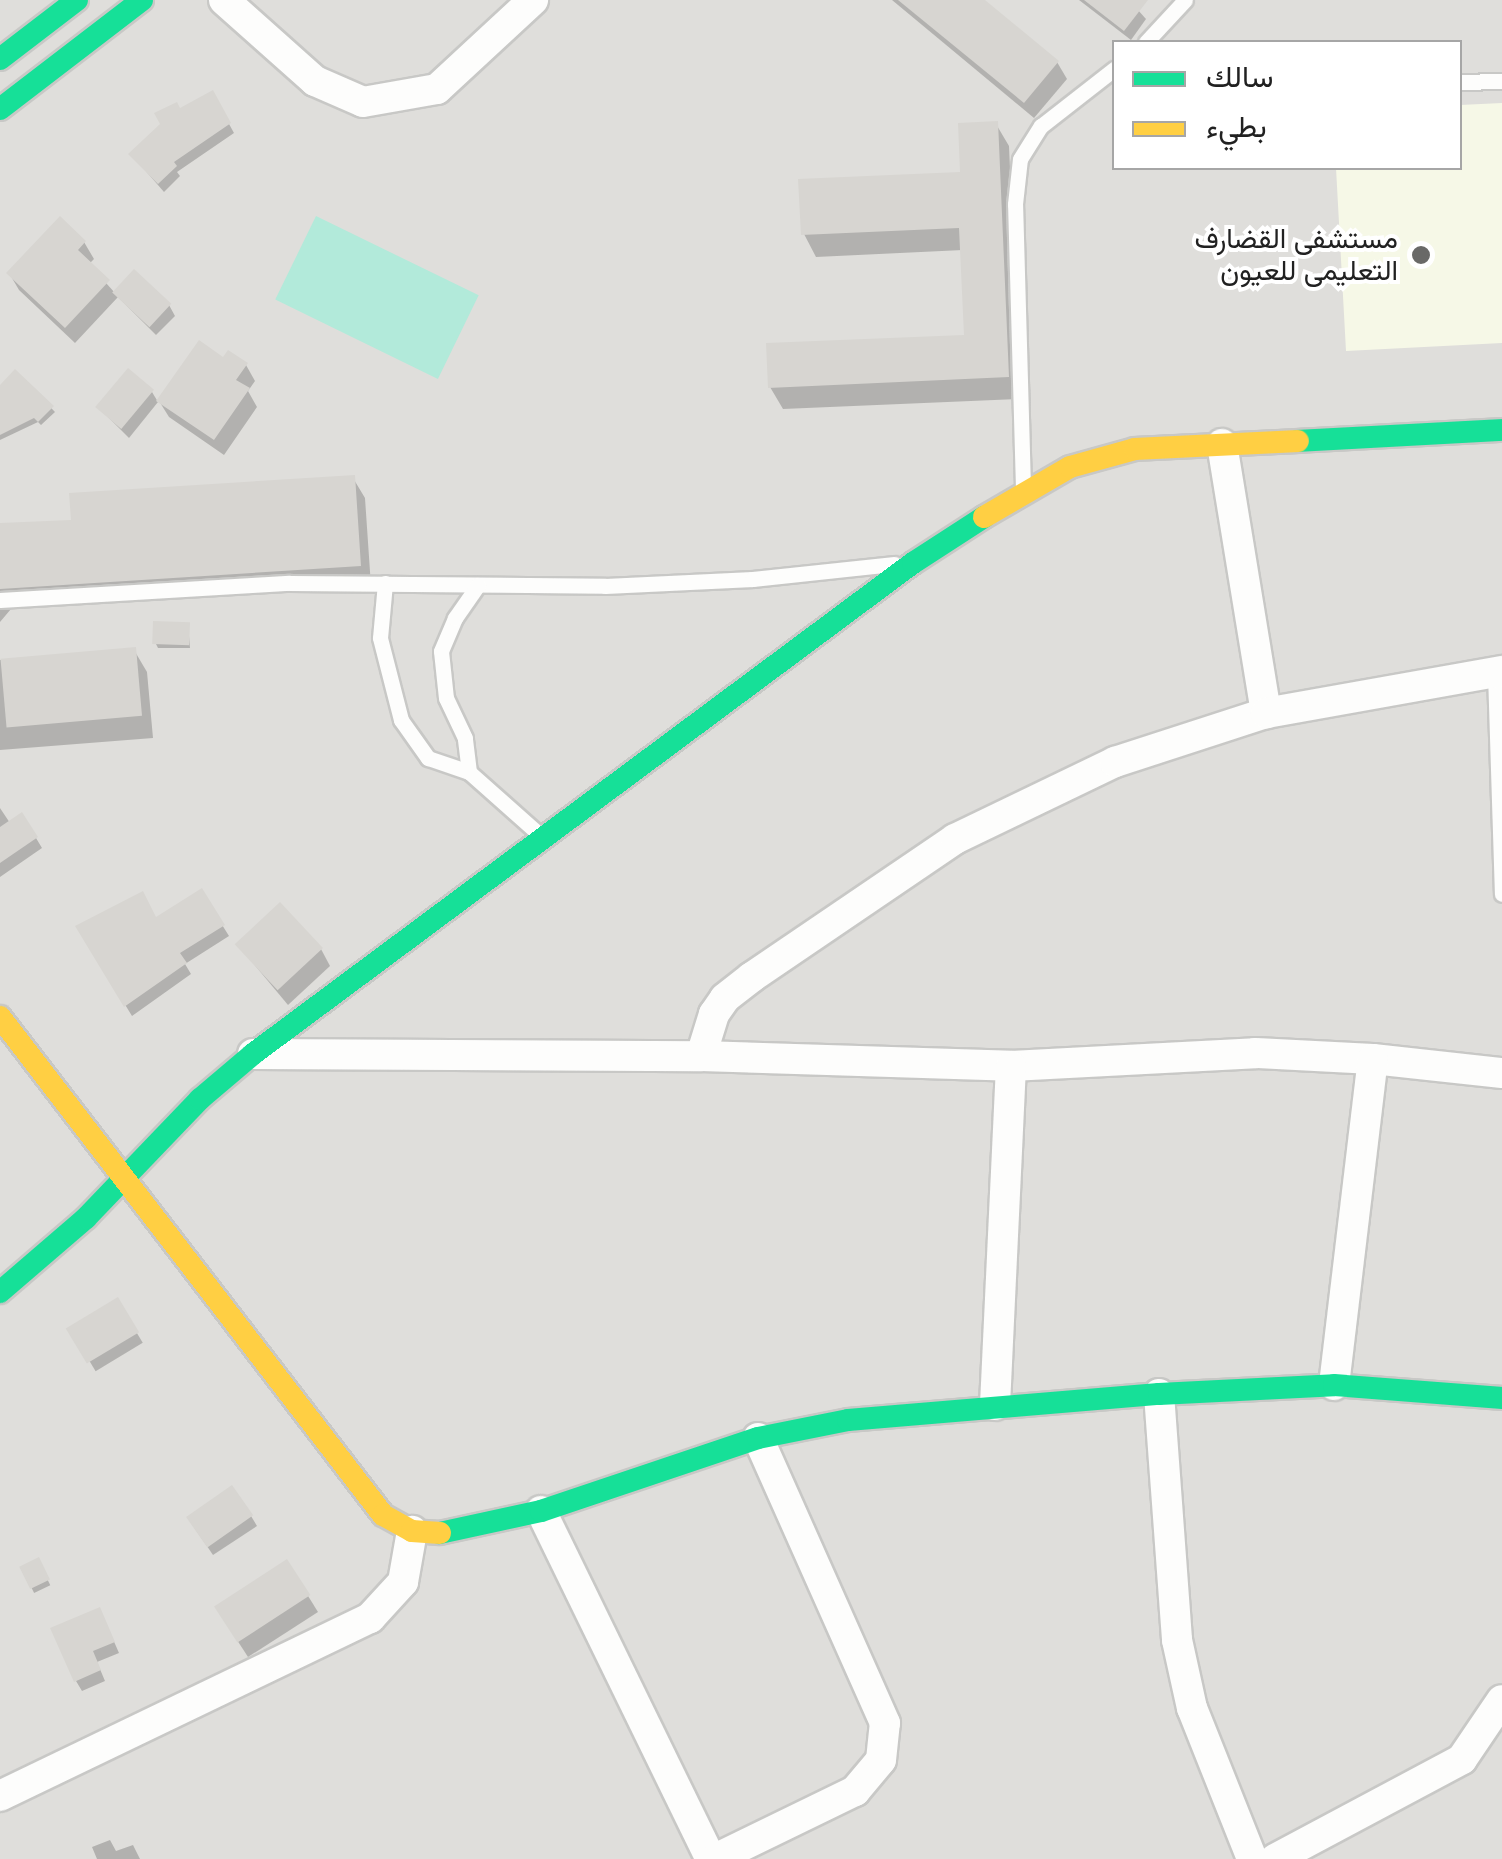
<!DOCTYPE html>
<meta charset="utf-8">
<style>
body{margin:0}
#map{position:relative;width:1502px;height:1859px;overflow:hidden;background:#f0efea;font-family:"Fira Sans",Vazirmatn,sans-serif}
div>[style]{position:absolute}
.residential>*{inset:0;background:#dfdedb}
.education>*{inset:0;background:#f6f8e7}
.pitch>*{inset:0;background:#b2eada;transform-origin:0 0}
.shadow>*{inset:0;background:#0003;transform-origin:0 0}
.building>*{inset:0;background:#d7d5d1;transform-origin:0 0}
.roads{filter:drop-shadow(2px 0 #c8c8c6) drop-shadow(-2px 0 #c8c8c6) drop-shadow(0 2px #c8c8c6) drop-shadow(0 -2px #c8c8c6)}
.lane>*{height:15px;margin:-7.5px;padding:0 7.5px;transform-origin:7.5px;border-radius:7.5px;background:#fdfdfc}
.street>*{height:30px;margin:-15px;padding:0 15px;transform-origin:15px;border-radius:15px;background:#fdfdfc}
.fast>*{height:22px;margin:-11px;padding:0 11px;transform-origin:11px;border-radius:11px;background:#16e098}
.slow>*{height:22px;margin:-11px;padding:0 11px;transform-origin:11px;border-radius:11px;background:#ffcf43}
.dots>*{width:28px;height:28px;translate:-50% -50%;box-sizing:border-box;border:5px solid #fff;border-radius:50%}
span{translate:-50% -50%;white-space:nowrap;text-align:center;line-height:1.15;-webkit-text-stroke:8px #fff;paint-order:stroke}
.poi-label{font-size:28px;color:#212121}
.right{translate:-100% -50%;text-align:right}
.legend{position:absolute;left:1112px;top:40px;width:350px;height:130px;box-sizing:border-box;background:#fff;border:2px solid #a6a6a6;margin:0;padding:12px 18px;list-style:none;font-size:30px;color:#212121}
.legend li{display:flex;align-items:center;gap:20px;height:50px}
.legend b{width:50px;border:2px solid #a6a6a6}
</style>
<div id="map">
<div class="residential">
<div style="clip-path:polygon(evenodd,0 0,1502px 0,1502px 1859px,0 1859px,0 0,1114px 42px,1460px 42px,1460px 168px,1114px 168px,1114px 42px)"></div>
</div>
<div class="education">
<div style="clip-path:polygon(1502px 103px,1502px 343px,1346px 351px,1336px 168px,1460px 168px,1460px 105px)"></div>
</div>
<div class="pitch">
<div style="left:316px;top:216px;width:181px;height:93px;rotate:26deg"></div>
</div>
<div class="shadow">
<div style="clip-path:polygon(892px 0,981px 0,1057px 62px,1067px 79px,1034px 118px)"></div>
<div style="clip-path:polygon(1079px 0,1129px 0,1146px 19px,1131px 40px)"></div>
<div style="clip-path:polygon(212px 93px,234px 133px,177px 172px,180px 176px,164px 192px,131px 154px,180px 111px)"></div>
<div style="clip-path:polygon(996px 124px,1009px 146px,1020px 399px,783px 409px,770px 387px,967px 337px,963px 250px,816px 257px,804px 234px,963px 174px)"></div>
<div style="clip-path:polygon(84px 242px,94px 259px,89px 264px,115px 293px,169px 305px,175px 316px,156px 335px,118px 297px,75px 343px,19px 290px,9px 273px)"></div>
<div style="clip-path:polygon(224px 360px,246px 365px,255px 381px,248px 391px,257px 407px,224px 455px,169px 417px,159px 401px)"></div>
<div style="clip-path:polygon(32px 388px,55px 412px,41px 425px,38px 422px,0 440px,0 404px)"></div>
<div style="clip-path:polygon(152px 392px,158px 402px,129px 438px,99px 408px)"></div>
<div style="clip-path:polygon(353px 478px,365px 498px,371px 586px,11px 609px,0 622px,0 526px,74px 522px)"></div>
<div style="clip-path:polygon(188px 624px,190px 648px,158px 648px,156px 644px)"></div>
<div style="clip-path:polygon(134px 650px,147px 672px,153px 738px,0 750px,0 660px)"></div>
<div style="clip-path:polygon(0 808px,10px 823px,36px 838px,42px 848px,0 877px)"></div>
<div style="clip-path:polygon(201px 891px,229px 936px,185px 964px,191px 974px,132px 1016px,78px 928px,156px 920px)"></div>
<div style="clip-path:polygon(238px 945px,321px 949px,330px 966px,288px 1005px)"></div>
<div style="left:117px;top:1300px;width:50px;height:55px;rotate:59deg"></div>
<div style="clip-path:polygon(251px 1516px,257px 1526px,213px 1555px,194px 1527px)"></div>
<div style="left:38px;top:1560px;width:28px;height:18px;rotate:64deg"></div>
<div style="clip-path:polygon(287px 1562px,318px 1612px,248px 1657px,226px 1623px)"></div>
<div style="clip-path:polygon(105px 1621px,119px 1653px,97px 1662px,105px 1681px,82px 1691px,76px 1681px)"></div>
<div style="clip-path:polygon(110px 1840px,116px 1851px,133px 1845px,140px 1859px,97px 1859px,92px 1847px)"></div>
</div>
<div class="building">
<div style="clip-path:polygon(898px 0,985px 0,1059px 61px,1024px 103px)"></div>
<div style="clip-path:polygon(1084px 0,1148px 0,1124px 31px)"></div>
<div style="clip-path:polygon(213px 90px,231px 123px,174px 162px,177px 166px,158px 184px,128px 154px,160px 124px,154px 113px,177px 102px,180px 108px)"></div>
<div style="clip-path:polygon(998px 121px,1009px 377px,768px 388px,766px 343px,964px 335px,959px 228px,801px 235px,798px 179px,960px 172px,958px 123px)"></div>
<div style="clip-path:polygon(60px 216px,86px 241px,78px 250px,110px 280px,65px 328px,6px 273px)"></div>
<div style="left:134px;top:269px;width:51px;height:32px;rotate:43deg"></div>
<div style="clip-path:polygon(199px 340px,223px 357px,228px 350px,248px 363px,236px 380px,250px 388px,214px 440px,156px 401px)"></div>
<div style="left:128px;top:368px;width:34px;height:51px;rotate:40deg"></div>
<div style="clip-path:polygon(15px 369px,54px 406px,38px 422px,34px 418px,0 435px,0 385px)"></div>
<div style="clip-path:polygon(355px 475px,361px 566px,0 589px,0 523px,71px 520px,69px 493px)"></div>
<div style="left:153px;top:621px;width:37px;height:23px;rotate:2deg"></div>
<div style="left:136px;top:647px;width:69px;height:136px;rotate:85deg"></div>
<div style="clip-path:polygon(22px 812px,38px 837px,0 863px,0 827px)"></div>
<div style="clip-path:polygon(202px 888px,225px 925px,180px 953px,187px 963px,124px 1007px,75px 926px,143px 891px,156px 917px)"></div>
<div style="left:280px;top:902px;width:63px;height:62px;rotate:47deg"></div>
<div style="left:118px;top:1297px;width:41px;height:61px;rotate:59deg"></div>
<div style="left:232px;top:1485px;width:37px;height:56px;rotate:55deg"></div>
<div style="left:39px;top:1557px;width:25px;height:22px;rotate:64deg"></div>
<div style="left:287px;top:1559px;width:43px;height:87px;rotate:57deg"></div>
<div style="clip-path:polygon(100px 1607px,115px 1642px,93px 1651px,101px 1670px,74px 1682px,50px 1628px)"></div>
</div>
<div class="roads">
<div class="lane">
<div style="left:1146px;top:42px;width:57px;rotate:-47.1deg"></div>
<div style="left:1460px;top:82px;width:42px;rotate:-1.4deg"></div>
<div style="left:1023px;top:488px;width:284px;rotate:-91.6deg"></div>
<div style="left:1015px;top:204px;width:45px;rotate:-83.7deg"></div>
<div style="left:1020px;top:159px;width:39px;rotate:-58deg"></div>
<div style="left:1041px;top:126px;width:93px;rotate:-38deg"></div>
<div style="left:385px;top:583px;width:55px;rotate:95.2deg"></div>
<div style="left:380px;top:638px;width:85px;rotate:75.6deg"></div>
<div style="left:401px;top:720px;width:47px;rotate:54.6deg"></div>
<div style="left:428px;top:758px;width:43px;rotate:18.9deg"></div>
<div style="left:469px;top:772px;width:96px;rotate:41.6deg"></div>
<div style="left:0;top:600px;width:290px;rotate:-3.4deg"></div>
<div style="left:290px;top:583px;width:315px;rotate:0.5deg"></div>
<div style="left:605px;top:586px;width:148px;rotate:-2.7deg"></div>
<div style="left:753px;top:579px;width:142px;rotate:-6.1deg"></div>
<div style="left:1495px;top:673px;width:221px;rotate:88.2deg"></div>
<div style="left:469px;top:772px;width:34px;rotate:-97deg"></div>
<div style="left:465px;top:738px;width:44px;rotate:-115.4deg"></div>
<div style="left:446px;top:698px;width:47px;rotate:-96.1deg"></div>
<div style="left:441px;top:651px;width:36px;rotate:-67deg"></div>
<div style="left:455px;top:618px;width:40px;rotate:-55.1deg"></div>
</div>
<div class="street">
<div style="left:224px;top:0;width:122px;rotate:41.7deg"></div>
<div style="left:315px;top:81px;width:52px;rotate:23.6deg"></div>
<div style="left:363px;top:102px;width:75px;rotate:-10deg"></div>
<div style="left:437px;top:89px;width:131px;rotate:-42.8deg"></div>
<div style="left:1222px;top:444px;width:273px;rotate:80.7deg"></div>
<div style="left:253px;top:1054px;width:448px;rotate:0.3deg"></div>
<div style="left:701px;top:1056px;width:310px;rotate:1.8deg"></div>
<div style="left:1011px;top:1066px;width:244px;rotate:-3deg"></div>
<div style="left:1255px;top:1053px;width:118px;rotate:2.9deg"></div>
<div style="left:1373px;top:1059px;width:130px;rotate:6.2deg"></div>
<div style="left:701px;top:1056px;width:44px;rotate:-72.8deg"></div>
<div style="left:714px;top:1014px;width:19px;rotate:-55deg"></div>
<div style="left:725px;top:998px;width:34px;rotate:-38deg"></div>
<div style="left:752px;top:977px;width:245px;rotate:-34.2deg"></div>
<div style="left:955px;top:839px;width:178px;rotate:-25.7deg"></div>
<div style="left:1115px;top:762px;width:159px;rotate:-18deg"></div>
<div style="left:1266px;top:713px;width:240px;rotate:-10.1deg"></div>
<div style="left:1334px;top:1385px;width:328px;rotate:-83.2deg"></div>
<div style="left:1159px;top:1394px;width:247px;rotate:85.8deg"></div>
<div style="left:1177px;top:1640px;width:70px;rotate:77.6deg"></div>
<div style="left:1192px;top:1708px;width:162px;rotate:68.3deg"></div>
<div style="left:995px;top:1405px;width:339px;rotate:-87.3deg"></div>
<div style="left:541px;top:1511px;width:387px;rotate:64deg"></div>
<div style="left:0;top:1796px;width:411px;rotate:-25.7deg"></div>
<div style="left:370px;top:1618px;width:49px;rotate:-47.5deg"></div>
<div style="left:403px;top:1582px;width:52px;rotate:-80deg"></div>
<div style="left:715px;top:1859px;width:156px;rotate:-25.9deg"></div>
<div style="left:855px;top:1791px;width:40px;rotate:-50deg"></div>
<div style="left:881px;top:1760px;width:37px;rotate:-84deg"></div>
<div style="left:885px;top:1723px;width:312px;rotate:-114deg"></div>
<div style="left:1275px;top:1859px;width:212px;rotate:-28.1deg"></div>
<div style="left:1462px;top:1759px;width:71px;rotate:-55.9deg"></div>
</div>
<div class="fast">
<div style="left:0;top:59px;width:97px;rotate:-37.5deg"></div>
<div style="left:0;top:109px;width:179px;rotate:-37.5deg"></div>
<div style="left:1298px;top:441px;width:204px;rotate:-3.1deg"></div>
<div style="left:0;top:1292px;width:113px;rotate:-40.7deg"></div>
<div style="left:86px;top:1218px;width:165px;rotate:-46.2deg"></div>
<div style="left:200px;top:1099px;width:70px;rotate:-40.3deg"></div>
<div style="left:253px;top:1054px;width:823px;rotate:-36.65deg"></div>
<div style="left:913px;top:563px;width:85px;rotate:-32.9deg"></div>
<div style="left:440px;top:1533px;width:103px;rotate:-12.3deg"></div>
<div style="left:541px;top:1511px;width:229px;rotate:-18.6deg"></div>
<div style="left:758px;top:1438px;width:92px;rotate:-11.3deg"></div>
<div style="left:848px;top:1420px;width:312px;rotate:-4.8deg"></div>
<div style="left:1159px;top:1394px;width:175px;rotate:-2.9deg"></div>
<div style="left:1334px;top:1385px;width:169px;rotate:4.4deg"></div>
</div>
<div class="slow">
<div style="left:984px;top:517px;width:99px;rotate:-30.2deg"></div>
<div style="left:1070px;top:467px;width:67px;rotate:-15.5deg"></div>
<div style="left:1135px;top:449px;width:163px;rotate:-2.8deg"></div>
<div style="left:0;top:1017px;width:628px;rotate:52.44deg"></div>
<div style="left:383px;top:1515px;width:33px;rotate:29deg"></div>
<div style="left:412px;top:1531px;width:28px;rotate:4deg"></div>
</div>
</div>
<div class="dots">
<div style="left:1421px;top:255px;background:#696967"></div>
</div>
<div class="poi-label">
<span class="right" style="left:1398px;top:255px">مستشفى القضارف<br>التعليمى للعيون</span>
</div>
<ul class="legend">
<li><b style="height:12px;background:#16e098"></b>سالك</li>
<li><b style="height:12px;background:#ffcf43"></b>بطيء</li>
</ul>
</div>
